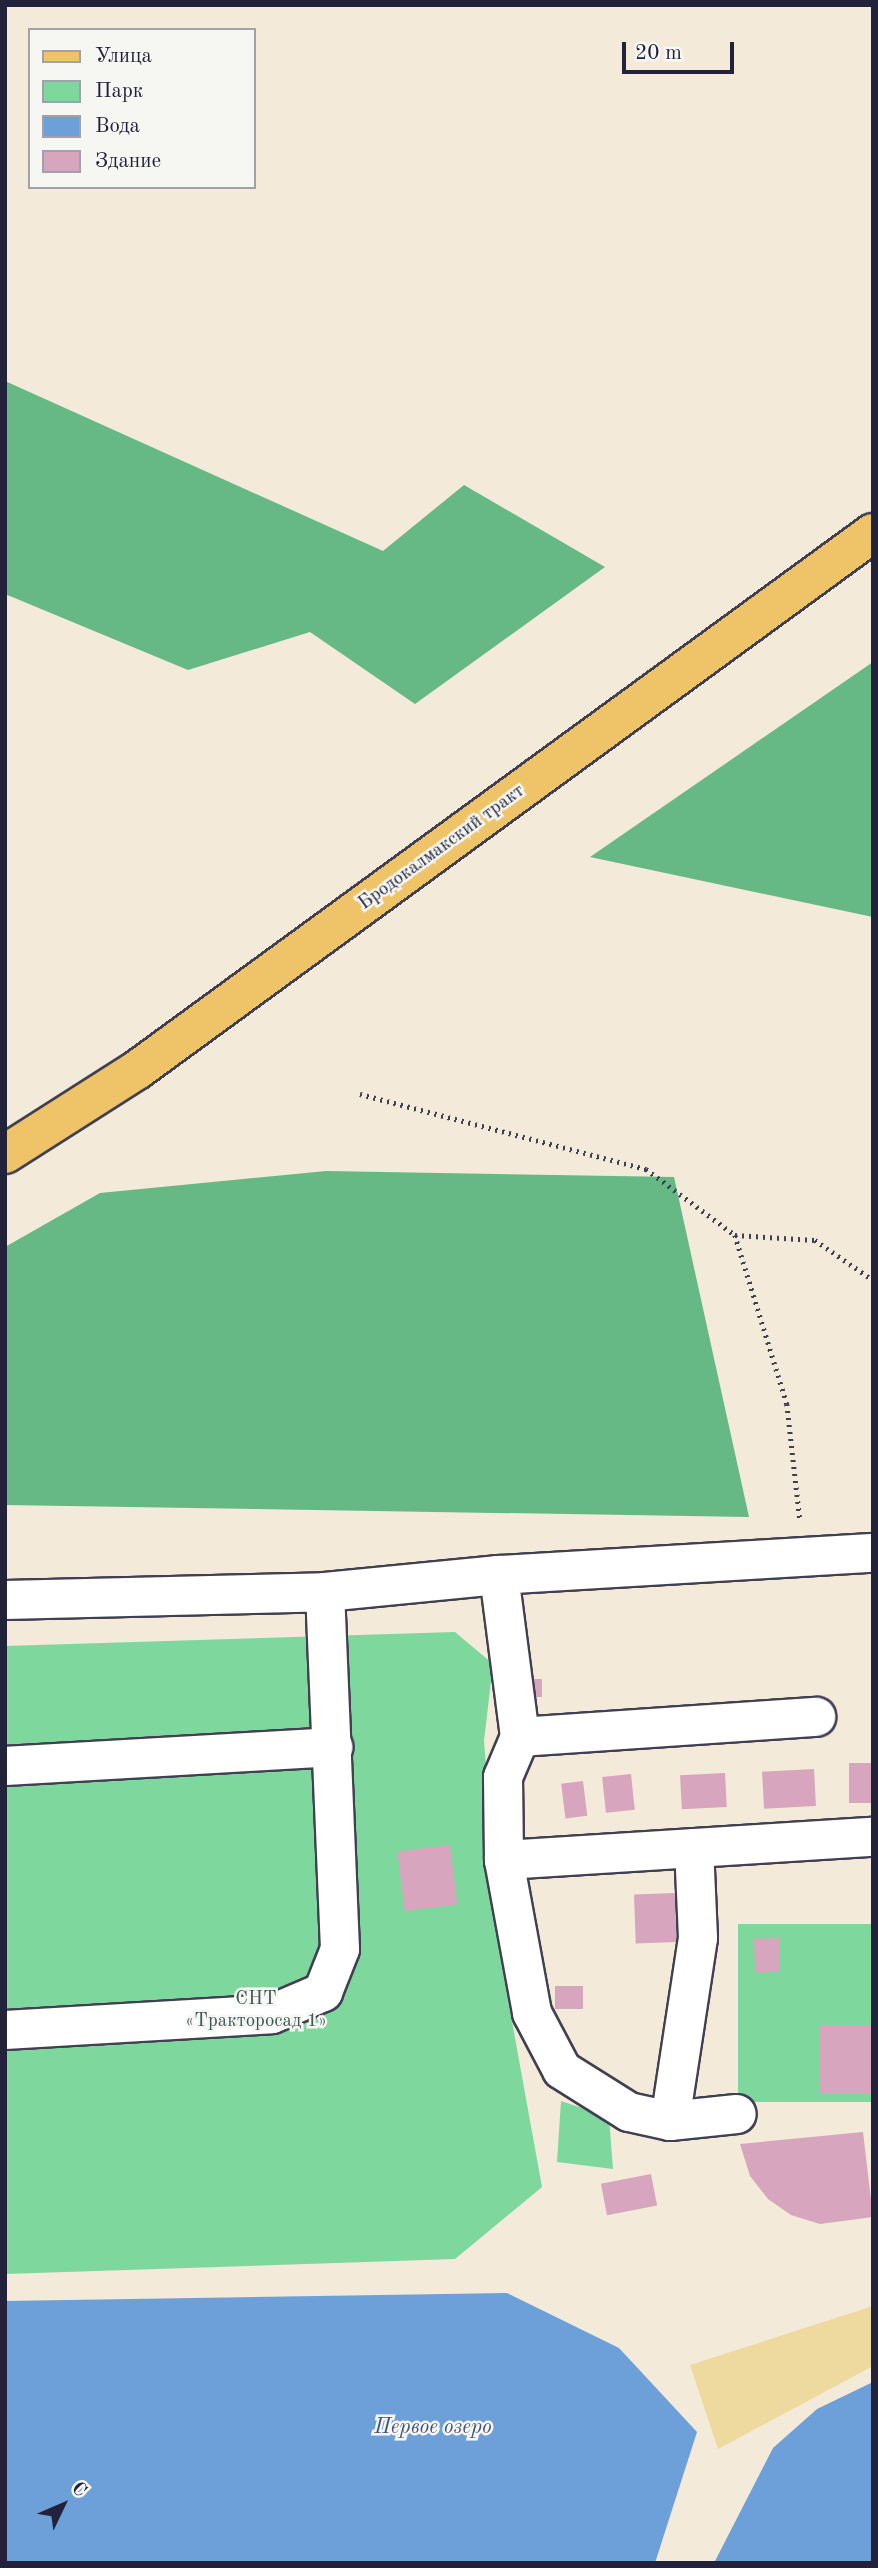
<!DOCTYPE html>
<meta charset="utf-8">
<style>
body{margin:0}
#map{position:relative;width:878px;height:2568px;overflow:hidden;background:#f3ead9;font-family:"Old Standard TT",serif}
div>[style]{position:absolute}
.green>*{inset:0;background:#7ed79d;transform-origin:0 0}
.forest>*{inset:0;background:#66b884}
.sand>*{inset:0;background:#eeda9e}
.water>*{inset:0;background:#6da0d8}
.building>*{inset:0;background:#d7a6be;transform-origin:0 0}
.path>*{height:4.5px;margin-top:-2.25px;transform-origin:0;background:repeating-linear-gradient(90deg,#414053 0 2px,transparent 0 7px)}
.roads{filter:drop-shadow(2px 0 #414053) drop-shadow(-2px 0 #414053) drop-shadow(0 2px #414053) drop-shadow(0 -2px #414053)}
.minor>*{height:38px;margin:-19px;padding:0 19px;transform-origin:19px;border-radius:19px;background:#fff}
.major>*{height:38px;margin:-19px;padding:0 19px;transform-origin:19px;border-radius:19px;background:#efc469}
span{translate:-50% -50%;white-space:nowrap;text-align:center;line-height:1.15;-webkit-text-stroke:5px #f6f6f2;paint-order:stroke}
.street-label{font-size:19px;color:#22223b}
.park-label{font-size:19px;color:#3e5858}
.water-label{font-size:21px;color:#40547a;font-style:italic}
.frame{position:absolute;inset:0;border:7px solid #22223b;pointer-events:none}
.legend{position:absolute;left:28px;top:28px;width:228px;height:161px;box-sizing:border-box;background:#f6f6f2;border:2px solid #a1a1a9;margin:0;padding:9px 12px;list-style:none;font-size:21px;color:#22223b}
.legend li{display:flex;align-items:center;gap:14px;height:35px}
.legend b{width:35px;border:2px solid #a1a1a9}
.north{position:absolute;left:28px;top:2470px;width:70px;height:70px;-webkit-text-stroke:5px #f6f6f2;paint-order:stroke;rotate:46deg;font-size:19px;font-weight:700;line-height:28px;text-align:center;color:#22223b}
.north::after{content:'';display:block;margin:auto;width:24px;height:32px;background:#22223b;clip-path:polygon(50% 0,100% 100%,50% 72%,0 100%)}
.scale{position:absolute;left:622px;top:42px;width:112px;height:32px;box-sizing:border-box;border:4px solid #22223b;border-top:0;padding-left:9px;font-size:21px;line-height:24px;white-space:nowrap;color:#22223b;-webkit-text-stroke:5px #f6f6f2;paint-order:stroke}
</style>
<div id="map">
<div class="green">
<div style="clip-path:polygon(455px 1632px,493px 1664px,484px 1741px,502px 1966px,542px 2187px,455px 2259px,5px 2274px,5px 1646px)"></div>
<div style="left:873px;top:1924px;width:178px;height:135px;rotate:90deg"></div>
<div style="clip-path:polygon(561px 2101px,609px 2117px,613px 2169px,557px 2162px)"></div>
</div>
<div class="forest">
<div style="clip-path:polygon(5px 381px,383px 551px,464px 485px,605px 567px,415px 704px,310px 632px,188px 670px,5px 594px)"></div>
<div style="clip-path:polygon(873px 662px,873px 917px,590px 857px)"></div>
<div style="clip-path:polygon(326px 1171px,674px 1177px,749px 1517px,5px 1505px,5px 1247px,100px 1193px)"></div>
</div>
<div class="sand">
<div style="clip-path:polygon(873px 2306px,873px 2366px,718px 2449px,690px 2365px)"></div>
</div>
<div class="water">
<div style="clip-path:polygon(507px 2293px,619px 2348px,697px 2432px,655px 2563px,5px 2563px,5px 2301px)"></div>
<div style="clip-path:polygon(873px 2382px,873px 2563px,714px 2563px,773px 2448px,817px 2409px)"></div>
</div>
<div class="building">
<div style="left:542px;top:1679px;width:18px;height:19px;rotate:90deg"></div>
<div style="left:873px;top:1763px;width:40px;height:24px;rotate:90deg"></div>
<div style="left:814px;top:1769px;width:37px;height:52px;rotate:87deg"></div>
<div style="left:725px;top:1773px;width:34px;height:45px;rotate:87deg"></div>
<div style="left:631px;top:1774px;width:36px;height:29px;rotate:84deg"></div>
<div style="left:583px;top:1781px;width:35px;height:22px;rotate:83deg"></div>
<div style="left:450px;top:1845px;width:60px;height:53px;rotate:83deg"></div>
<div style="left:675px;top:1893px;width:49px;height:41px;rotate:88deg"></div>
<div style="left:779px;top:1938px;width:34px;height:25px;rotate:88deg"></div>
<div style="left:555px;top:1986px;width:28px;height:23px"></div>
<div style="left:873px;top:2025px;width:69px;height:54px;rotate:90deg"></div>
<div style="clip-path:polygon(863px 2132px,873px 2217px,820px 2224px,791px 2215px,768px 2199px,750px 2176px,740px 2144px)"></div>
<div style="left:651px;top:2174px;width:32px;height:51px;rotate:79deg"></div>
</div>
<div class="path">
<div style="left:360px;top:1094px;width:296px;rotate:14.7deg"></div>
<div style="left:646px;top:1169px;width:111px;rotate:36.6deg"></div>
<div style="left:735px;top:1235px;width:177px;rotate:72.9deg"></div>
<div style="left:787px;top:1404px;width:117px;rotate:83.6deg"></div>
<div style="left:735px;top:1235px;width:80px;rotate:3.6deg"></div>
<div style="left:815px;top:1240px;width:70px;rotate:34.6deg"></div>
</div>
<div class="roads">
<div class="minor">
<div style="left:499px;top:1575px;width:163px;rotate:82.6deg"></div>
<div style="left:520px;top:1737px;width:297px;rotate:-3.9deg"></div>
<div style="left:5px;top:1600px;width:320px;rotate:-1.4deg"></div>
<div style="left:325px;top:1592px;width:175px;rotate:-5.6deg"></div>
<div style="left:499px;top:1575px;width:375px;rotate:-3.4deg"></div>
<div style="left:520px;top:1737px;width:43px;rotate:113deg"></div>
<div style="left:503px;top:1777px;width:83px;rotate:89.3deg"></div>
<div style="left:504px;top:1860px;width:156px;rotate:79.6deg"></div>
<div style="left:532px;top:2013px;width:64px;rotate:62.2deg"></div>
<div style="left:562px;top:2070px;width:79px;rotate:32.1deg"></div>
<div style="left:629px;top:2112px;width:42px;rotate:12.4deg"></div>
<div style="left:670px;top:2121px;width:67px;rotate:-6deg"></div>
<div style="left:5px;top:1766px;width:329px;rotate:-3.3deg"></div>
<div style="left:504px;top:1860px;width:370px;rotate:-3.6deg"></div>
<div style="left:5px;top:2030px;width:267px;rotate:-3.4deg"></div>
<div style="left:272px;top:2014px;width:56px;rotate:-23.3deg"></div>
<div style="left:323px;top:1992px;width:46px;rotate:-68.4deg"></div>
<div style="left:340px;top:1949px;width:357px;rotate:-92.4deg"></div>
<div style="left:670px;top:2121px;width:185px;rotate:-81.3deg"></div>
<div style="left:698px;top:1938px;width:90px;rotate:-92.5deg"></div>
</div>
<div class="major">
<div style="left:5px;top:1154px;width:156px;rotate:-32.5deg"></div>
<div style="left:137px;top:1070px;width:911px;rotate:-36.12deg"></div>
</div>
</div>
<div class="street-label">
<span style="left:442px;top:848px;rotate:-36deg">Бродокалмакский тракт</span>
</div>
<div class="park-label">
<span style="left:256px;top:2011px">СНТ<br>«Тракторосад 1»</span>
</div>
<div class="water-label">
<span style="left:433px;top:2428px">Первое озеро</span>
</div>
<div class="frame"></div>
<ul class="legend">
<li><b style="height:9px;background:#efc469"></b>Улица</li>
<li><b style="height:19px;background:#7ed79d"></b>Парк</li>
<li><b style="height:19px;background:#6da0d8"></b>Вода</li>
<li><b style="height:19px;background:#d7a6be"></b>Здание</li>
</ul>
<div class="north">С</div>
<div class="scale">20 m</div>
</div>
